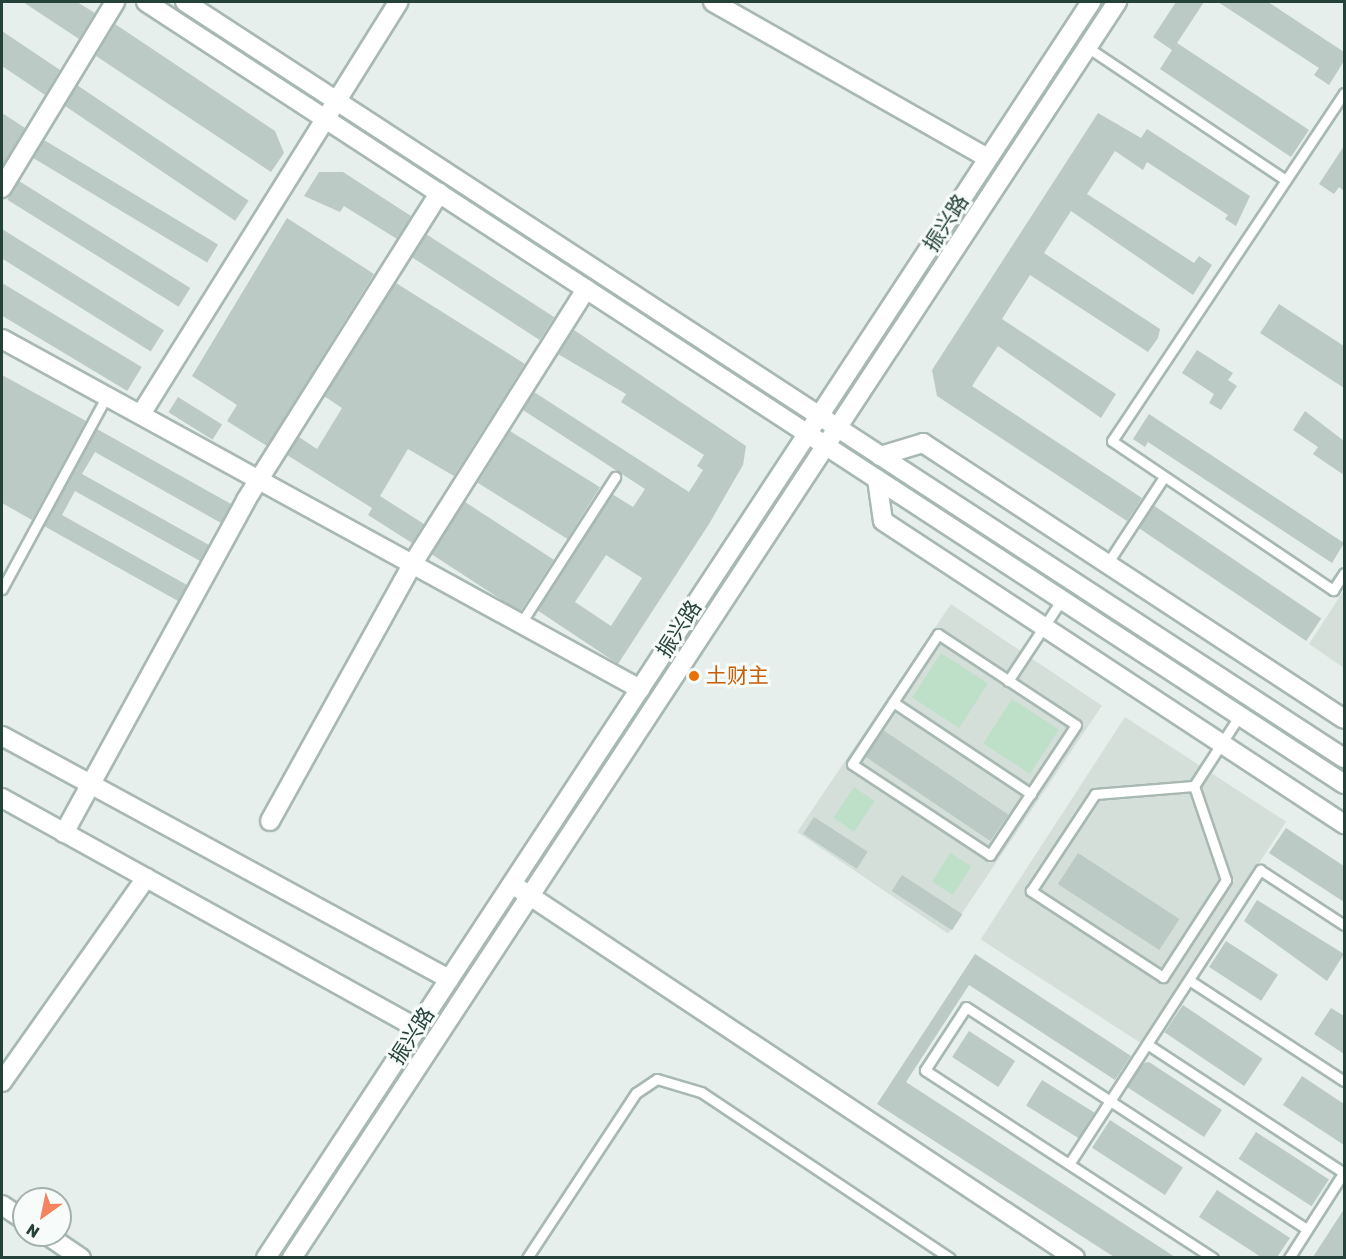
<!DOCTYPE html>
<meta charset="utf-8">
<style>
body{margin:0}
#map{position:relative;width:1346px;height:1259px;overflow:hidden;background:#e6efeb;font-family:Rubik,"Noto Sans SC",sans-serif}
div>[style]{position:absolute}
.built>*{inset:0;background:#d4dfda;transform-origin:0 0}
.green>*{inset:0;background:#bfe0c8;transform-origin:0 0}
.building>*{inset:0;background:#bbcac4;transform-origin:0 0}
.roads{filter:drop-shadow(2px 0 #a8b8b2) drop-shadow(-2px 0 #a8b8b2) drop-shadow(0 2px #a8b8b2) drop-shadow(0 -2px #a8b8b2)}
.service>*{height:9px;margin:-4.5px;padding:0 4.5px;transform-origin:4.5px;border-radius:4.5px;background:#fff}
.minor>*{height:18px;margin:-9px;padding:0 9px;transform-origin:9px;border-radius:9px;background:#fff}
.tertiary>*{height:18px;margin:-9px;padding:0 9px;transform-origin:9px;border-radius:9px;background:#fff}
.secondary>*{height:18px;margin:-9px;padding:0 9px;transform-origin:9px;border-radius:9px;background:#fff}
.dots>*{width:16px;height:16px;translate:-50% -50%;box-sizing:border-box;border:3px solid #f7fbf9;border-radius:50%}
span{translate:-50% -50%;white-space:nowrap;text-align:center;line-height:1.15;-webkit-text-stroke:6px #f7fbf9;paint-order:stroke}
.street-label{font-size:21px;color:#24423a}
.food-label{font-size:21px;color:#c56008}
.left{translate:0 -50%;text-align:left}
.frame{position:absolute;inset:0;border:3px solid #24423a;pointer-events:none}
.north{position:absolute;left:12px;top:1187px;width:60px;height:60px;box-sizing:border-box;background:#f7fbf9;border:2px solid #a3b1ad;border-radius:50%;rotate:213deg;font-size:16px;font-weight:700;line-height:24px;text-align:center;color:#24423a}
.north::after{content:'';display:block;margin:auto;width:21px;height:27px;background:#f4845f;clip-path:polygon(50% 0,100% 100%,50% 72%,0 100%)}
</style>
<div id="map">
<div class="built">
<div style="clip-path:polygon(1344px 590px,1344px 668px,1309px 644px)"></div>
<div style="left:951px;top:604px;width:182px;height:275px;rotate:34deg"></div>
<div style="left:1125px;top:717px;width:192px;height:265px;rotate:33deg"></div>
</div>
<div class="green">
<div style="left:941px;top:653px;width:56px;height:53px;rotate:33deg"></div>
<div style="left:1012px;top:699px;width:56px;height:53px;rotate:33deg"></div>
<div style="left:854px;top:787px;width:25px;height:37px;rotate:34deg"></div>
<div style="left:950px;top:853px;width:25px;height:34px;rotate:32deg"></div>
</div>
<div class="building">
<div style="clip-path:polygon(23px 2px,77px 2px,95px 13px,79px 39px)"></div>
<div style="clip-path:polygon(1176px 2px,1204px 2px,1177px 43px,1309px 130px,1291px 157px,1160px 69px,1172px 50px,1153px 37px)"></div>
<div style="clip-path:polygon(1218px 2px,1268px 2px,1344px 52px,1344px 61px,1329px 85px,1314px 75px,1319px 68px)"></div>
<div style="clip-path:polygon(115px 24px,275px 131px,284px 153px,271px 172px,96px 56px)"></div>
<div style="clip-path:polygon(2px 31px,60px 70px,45px 95px,2px 66px)"></div>
<div style="left:77px;top:85px;width:207px;height:24px;rotate:34deg"></div>
<div style="clip-path:polygon(2px 113px,25px 128px,2px 167px)"></div>
<div style="clip-path:polygon(1098px 113px,1141px 138px,1147px 129px,1250px 196px,1236px 226px,1225px 219px,1228px 215px,1147px 162px,1143px 170px,1115px 151px,1087px 194px,1194px 263px,1199px 256px,1212px 265px,1193px 295px,1071px 211px,1044px 253px,1160px 329px,1158px 338px,1148px 352px,1030px 275px,1002px 319px,1116px 394px,1101px 418px,998px 346px,972px 386px,1142px 498px,1127px 521px,937px 396px,932px 370px)"></div>
<div style="left:44px;top:140px;width:203px;height:21px;rotate:31deg"></div>
<div style="clip-path:polygon(1344px 146px,1344px 191px,1339px 187px,1334px 194px,1319px 184px)"></div>
<div style="clip-path:polygon(319px 172px,343px 172px,411px 216px,397px 239px,344px 206px,340px 212px,304px 196px)"></div>
<div style="left:19px;top:181px;width:202px;height:22px;rotate:32deg"></div>
<div style="clip-path:polygon(287px 218px,374px 274px,267px 446px,227px 421px,237px 405px,192px 376px)"></div>
<div style="left:2px;top:229px;width:191px;height:25px;rotate:32deg"></div>
<div style="left:426px;top:234px;width:153px;height:27px;rotate:33deg"></div>
<div style="left:2px;top:283px;width:163px;height:28px;rotate:31deg"></div>
<div style="clip-path:polygon(396px 283px,525px 364px,454px 476px,408px 449px,380px 496px,424px 524px,412px 543px,368px 515px,372px 508px,287px 455px,299px 437px,317px 449px,342px 408px,324px 396px)"></div>
<div style="clip-path:polygon(1279px 304px,1344px 346px,1344px 388px,1260px 333px)"></div>
<div style="clip-path:polygon(evenodd,574px 330px,746px 446px,743px 465px,709px 524px,618px 664px,537px 610px,612px 494px,633px 507px,645px 489px,523px 410px,534px 392px,689px 492px,703px 470px,697px 466px,704px 455px,621px 402px,626px 394px,558px 354px,574px 330px,606px 555px,642px 578px,611px 626px,575px 602px,606px 555px)"></div>
<div style="clip-path:polygon(1197px 350px,1233px 373px,1228px 380px,1237px 386px,1221px 410px,1209px 403px,1214px 394px,1182px 373px)"></div>
<div style="clip-path:polygon(2px 375px,86px 421px,32px 520px,2px 503px)"></div>
<div style="left:178px;top:397px;width:52px;height:18px;rotate:32deg"></div>
<div style="clip-path:polygon(1305px 411px,1344px 441px,1344px 475px,1313px 454px,1318px 447px,1293px 430px)"></div>
<div style="clip-path:polygon(1149px 414px,1344px 543px,1332px 563px,1148px 442px,1145px 447px,1133px 439px)"></div>
<div style="clip-path:polygon(97px 429px,231px 504px,221px 523px,95px 452px,82px 474px,209px 545px,200px 561px,75px 491px,62px 515px,187px 585px,178px 601px,44px 526px)"></div>
<div style="left:510px;top:431px;width:106px;height:61px;rotate:32deg"></div>
<div style="left:465px;top:502px;width:106px;height:62px;rotate:33deg"></div>
<div style="left:1153px;top:505px;width:203px;height:27px;rotate:34deg"></div>
<div style="left:883px;top:730px;width:151px;height:32px;rotate:34deg"></div>
<div style="left:814px;top:817px;width:64px;height:20px;rotate:33deg"></div>
<div style="clip-path:polygon(1286px 828px,1344px 866px,1344px 902px,1269px 853px)"></div>
<div style="left:1078px;top:853px;width:121px;height:37px;rotate:33deg"></div>
<div style="left:902px;top:875px;width:72px;height:19px;rotate:33deg"></div>
<div style="clip-path:polygon(1257px 900px,1344px 954px,1327px 981px,1244px 921px)"></div>
<div style="left:1226px;top:941px;width:62px;height:31px;rotate:33deg"></div>
<div style="clip-path:polygon(975px 954px,1131px 1056px,1115px 1080px,969px 985px,906px 1082px,1175px 1257px,1114px 1257px,877px 1104px)"></div>
<div style="left:1183px;top:1005px;width:96px;height:33px;rotate:34deg"></div>
<div style="clip-path:polygon(1331px 1008px,1344px 1016px,1344px 1054px,1314px 1034px)"></div>
<div style="left:969px;top:1031px;width:55px;height:31px;rotate:33deg"></div>
<div style="clip-path:polygon(1149px 1062px,1222px 1110px,1204px 1137px,1127px 1087px,1143px 1063px)"></div>
<div style="clip-path:polygon(1302px 1076px,1344px 1104px,1344px 1145px,1283px 1105px)"></div>
<div style="left:1042px;top:1080px;width:62px;height:30px;rotate:32deg"></div>
<div style="left:1110px;top:1120px;width:87px;height:33px;rotate:33deg"></div>
<div style="left:1256px;top:1132px;width:87px;height:32px;rotate:33deg"></div>
<div style="clip-path:polygon(1217px 1190px,1290px 1238px,1277px 1257px,1261px 1257px,1199px 1217px)"></div>
<div style="clip-path:polygon(1344px 1209px,1344px 1257px,1313px 1257px)"></div>
</div>
<div class="roads">
<div class="service">
<div style="left:1087px;top:47px;width:239px;rotate:33.8deg"></div>
<div style="left:1344px;top:93px;width:418px;rotate:123.7deg"></div>
<div style="left:1112px;top:441px;width:267px;rotate:34deg"></div>
<div style="left:1333px;top:590px;width:20px;rotate:-57deg"></div>
<div style="left:1107px;top:564px;width:104px;rotate:-56.8deg"></div>
<div style="left:2px;top:589px;width:220px;rotate:-61.5deg"></div>
<div style="left:521px;top:623px;width:174px;rotate:-57.2deg"></div>
<div style="left:938px;top:634px;width:165px;rotate:33.4deg"></div>
<div style="left:1076px;top:725px;width:156px;rotate:123.5deg"></div>
<div style="left:990px;top:855px;width:165px;rotate:-146.6deg"></div>
<div style="left:852px;top:764px;width:156px;rotate:-56.5deg"></div>
<div style="left:1008px;top:681px;width:98px;rotate:-56.6deg"></div>
<div style="left:893px;top:702px;width:166px;rotate:33.7deg"></div>
<div style="left:1194px;top:786px;width:99px;rotate:71.2deg"></div>
<div style="left:1226px;top:880px;width:116px;rotate:123deg"></div>
<div style="left:1163px;top:977px;width:158px;rotate:-146.9deg"></div>
<div style="left:1031px;top:891px;width:116px;rotate:-56.6deg"></div>
<div style="left:1095px;top:794px;width:99px;rotate:-4.6deg"></div>
<div style="left:1194px;top:786px;width:85px;rotate:-57.1deg"></div>
<div style="left:1189px;top:980px;width:185px;rotate:33.1deg"></div>
<div style="left:1147px;top:1044px;width:235px;rotate:33.2deg"></div>
<div style="left:1069px;top:1164px;width:351px;rotate:-57deg"></div>
<div style="left:1260px;top:870px;width:100px;rotate:33.2deg"></div>
<div style="left:527px;top:1258px;width:198px;rotate:-56.6deg"></div>
<div style="left:636px;top:1093px;width:25px;rotate:-34deg"></div>
<div style="left:657px;top:1079px;width:46px;rotate:16.5deg"></div>
<div style="left:701px;top:1092px;width:299px;rotate:33.7deg"></div>
<div style="left:1213px;top:1258px;width:344px;rotate:-146.9deg"></div>
<div style="left:925px;top:1070px;width:75px;rotate:-56.9deg"></div>
<div style="left:966px;top:1007px;width:407px;rotate:33.1deg"></div>
<div style="left:1289px;top:1258px;width:102px;rotate:-57.4deg"></div>
</div>
<div class="minor">
<div style="left:713px;top:2px;width:316px;rotate:29.6deg"></div>
<div style="left:2px;top:188px;width:218px;rotate:-58.7deg"></div>
<div style="left:2px;top:339px;width:728px;rotate:28.75deg"></div>
<div style="left:141px;top:414px;width:486px;rotate:-58deg"></div>
<div style="left:880px;top:456px;width:45px;rotate:-16.8deg"></div>
<div style="left:923px;top:443px;width:503px;rotate:33.25deg"></div>
<div style="left:877px;top:479px;width:42px;rotate:81.9deg"></div>
<div style="left:883px;top:521px;width:552px;rotate:33.32deg"></div>
<div style="left:2px;top:736px;width:509px;rotate:28.53deg"></div>
<div style="left:2px;top:798px;width:471px;rotate:29deg"></div>
<div style="left:270px;top:821px;width:295px;rotate:-61deg"></div>
<div style="left:413px;top:563px;width:324px;rotate:-57.7deg"></div>
<div style="left:64px;top:833px;width:379px;rotate:-61.3deg"></div>
<div style="left:246px;top:500px;width:363px;rotate:-57.8deg"></div>
<div style="left:512px;top:884px;width:676px;rotate:33.6deg"></div>
<div style="left:2px;top:1082px;width:250px;rotate:-54.8deg"></div>
<div style="left:2px;top:1205px;width:27px;rotate:34deg"></div>
<div style="left:47px;top:1235px;width:41px;rotate:34.1deg"></div>
</div>
<div class="tertiary">
<div style="left:266px;top:1258px;width:1503px;rotate:-56.7deg"></div>
<div style="left:292px;top:1258px;width:1503px;rotate:-56.7deg"></div>
</div>
<div class="secondary">
<div style="left:146px;top:2px;width:1431px;rotate:33.13deg"></div>
<div style="left:185px;top:2px;width:1384px;rotate:33.12deg"></div>
</div>
</div>
<div class="dots">
<div style="left:694px;top:676px;background:#e8710a"></div>
</div>
<div class="street-label">
<span style="left:946px;top:223px;rotate:-57deg">振兴路</span>
<span style="left:679px;top:629px;rotate:-57deg">振兴路</span>
<span style="left:412px;top:1036px;rotate:-57deg">振兴路</span>
</div>
<div class="food-label">
<span class="left" style="left:706px;top:676px">土财主</span>
</div>
<div class="frame"></div>
<div class="north">N</div>
</div>
